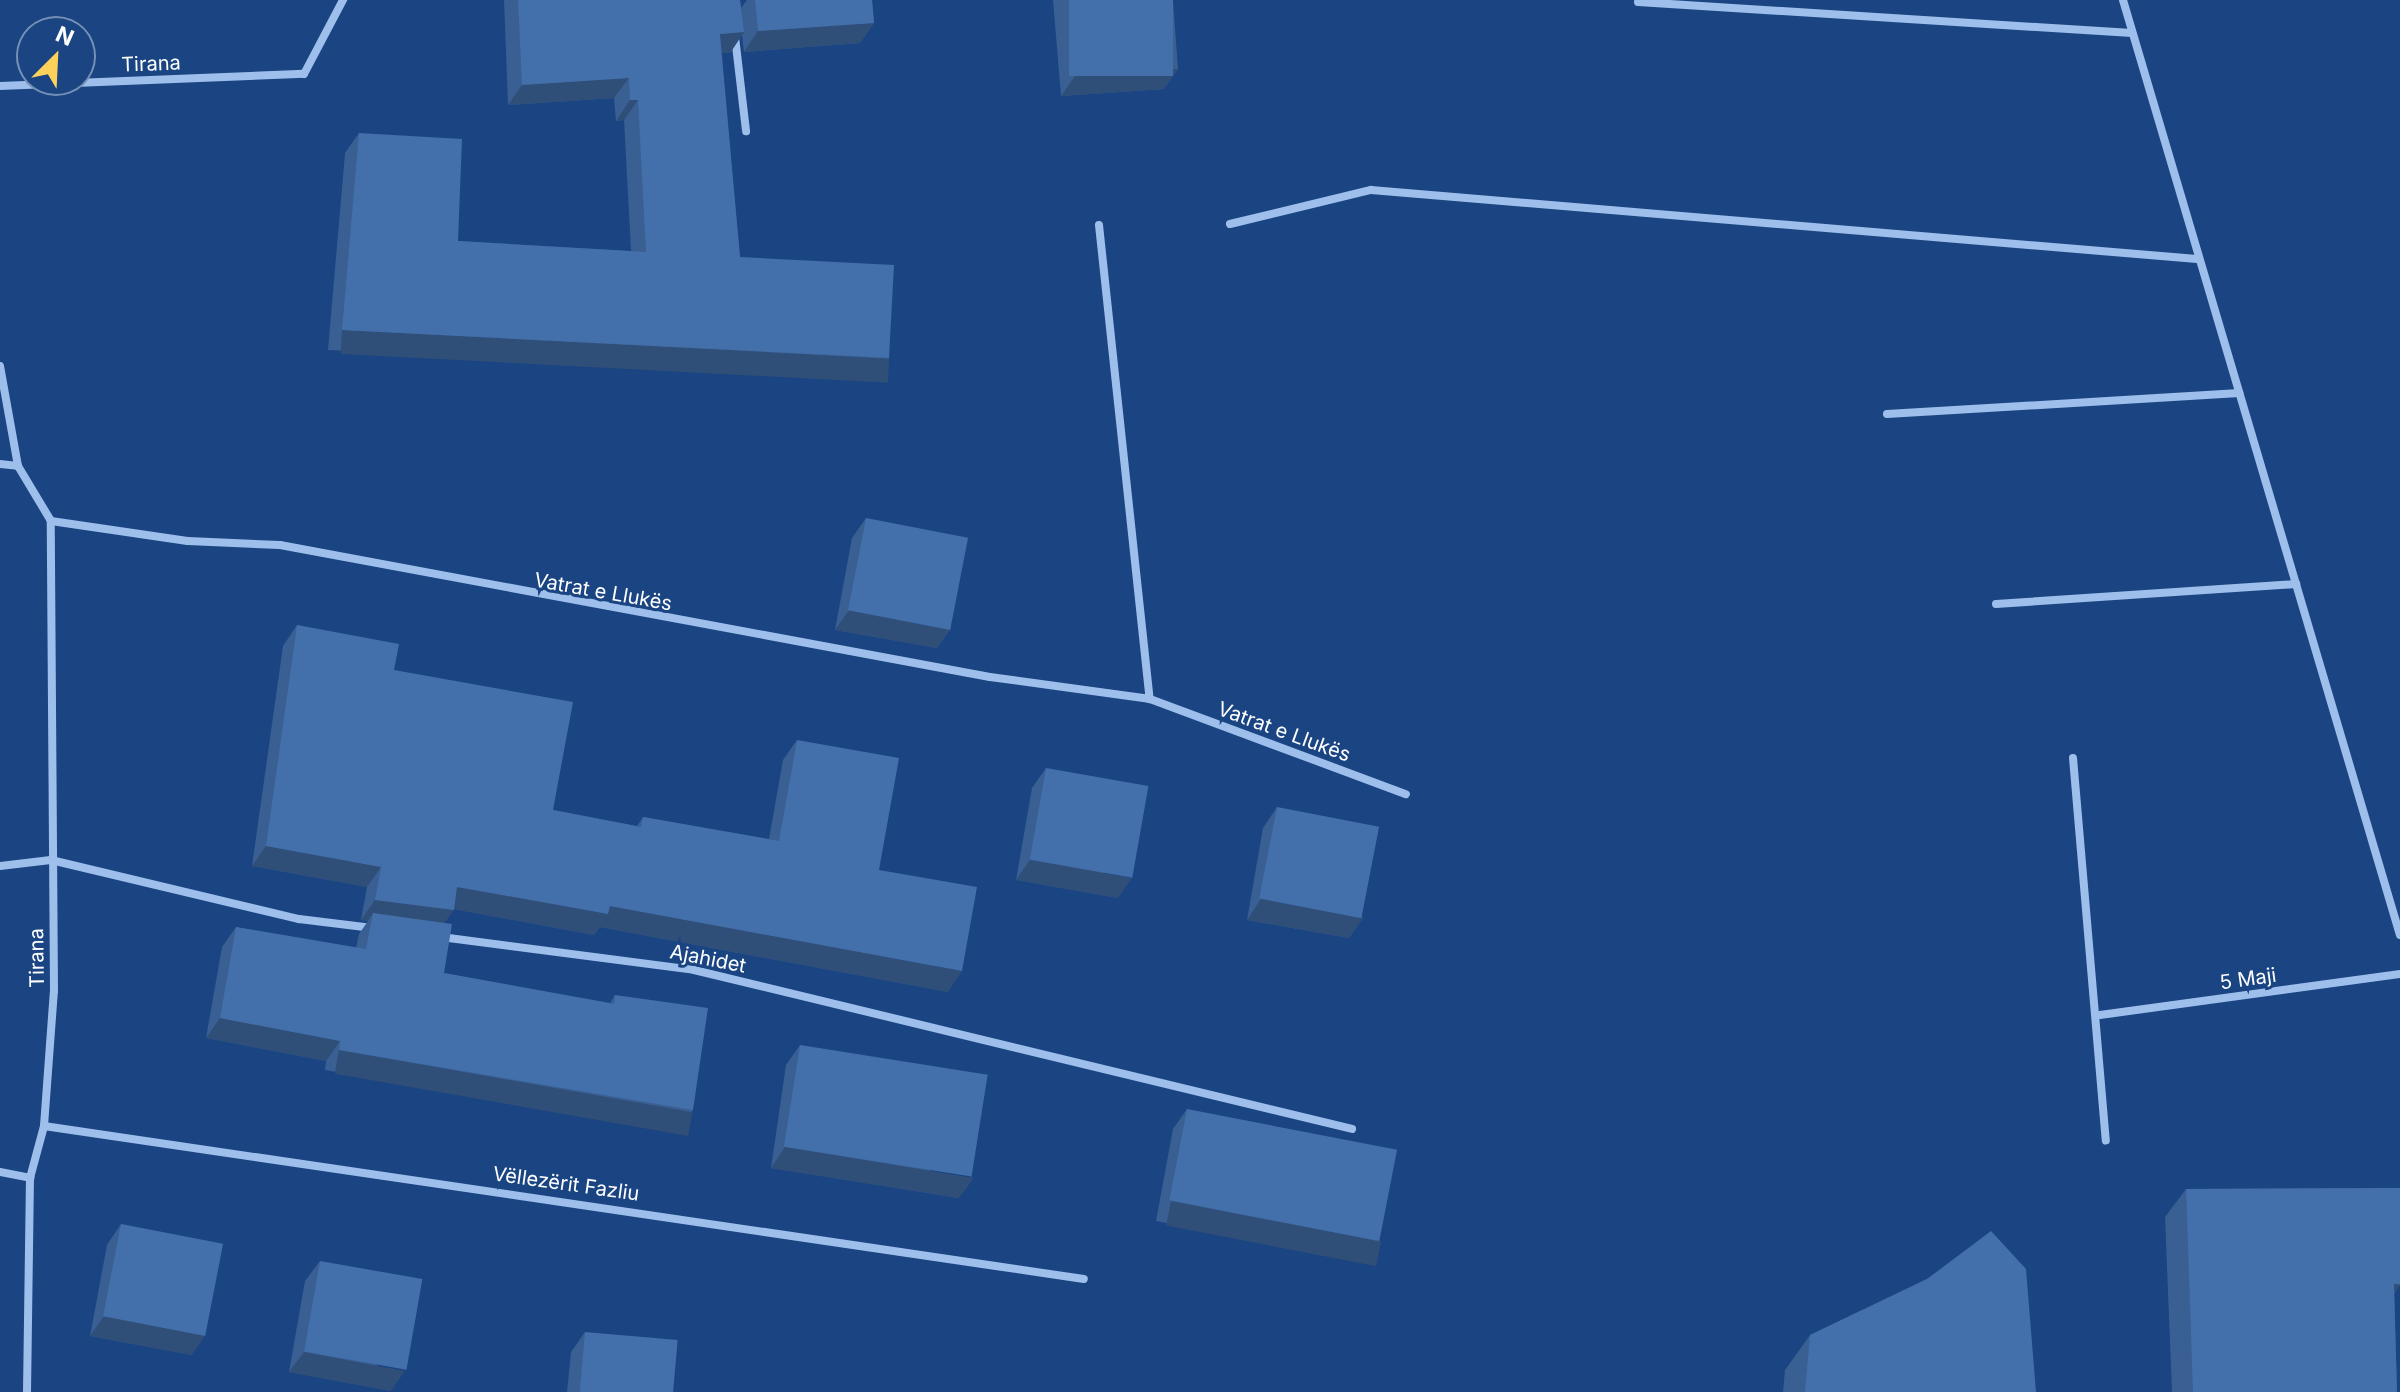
<!DOCTYPE html>
<meta charset="utf-8">
<style>
body{margin:0}
#map{position:relative;width:2400px;height:1392px;overflow:hidden;background:#1a4582;font-family:Inter,sans-serif}
div>[style]{position:absolute}
.minor>*{height:8px;margin:-4px;padding:0 4px;transform-origin:4px;border-radius:4px;background:#9ebfeb}
.wall>*{inset:0;background:#3a5f93}
.shaded-wall>*{inset:0;background:#2f4e78;transform-origin:0 0}
.building>*{inset:0;background:#436fab;transform-origin:0 0}
span{translate:-50% -50%;white-space:nowrap;text-align:center;line-height:1.15;-webkit-text-stroke:6px #1a4582;paint-order:stroke}
.street-label{font-size:20px;color:#fff}
.north{position:absolute;left:16px;top:16px;width:80px;height:80px;box-sizing:border-box;background:#1a4582;border:2px solid #768fb4;border-radius:50%;rotate:24deg;font-size:22px;font-weight:700;line-height:32px;text-align:center;color:#fff}
.north::after{content:'';display:block;margin:auto;width:28px;height:36px;background:#fdd25a;clip-path:polygon(50% 0,100% 100%,50% 72%,0 100%)}
</style>
<div id="map">
<div class="minor">
<div style="left:2123px;top:0;width:975px;rotate:73.5deg"></div>
<div style="left:1638px;top:2px;width:495px;rotate:3.6deg"></div>
<div style="left:735px;top:37px;width:95px;rotate:83.3deg"></div>
<div style="left:0;top:86px;width:304px;rotate:-2.3deg"></div>
<div style="left:304px;top:74px;width:84px;rotate:-62.2deg"></div>
<div style="left:1230px;top:224px;width:145px;rotate:-13.6deg"></div>
<div style="left:1371px;top:190px;width:829px;rotate:4.78deg"></div>
<div style="left:1099px;top:225px;width:477px;rotate:83.9deg"></div>
<div style="left:0;top:366px;width:102px;rotate:79.8deg"></div>
<div style="left:18px;top:466px;width:64px;rotate:59deg"></div>
<div style="left:1887px;top:414px;width:353px;rotate:-3.4deg"></div>
<div style="left:0;top:464px;width:18px;rotate:6deg"></div>
<div style="left:51px;top:521px;width:138px;rotate:8.3deg"></div>
<div style="left:188px;top:541px;width:92px;rotate:2.5deg"></div>
<div style="left:280px;top:545px;width:722px;rotate:10.53deg"></div>
<div style="left:990px;top:677px;width:162px;rotate:7.8deg"></div>
<div style="left:1150px;top:699px;width:273px;rotate:20.4deg"></div>
<div style="left:1996px;top:604px;width:301px;rotate:-3.8deg"></div>
<div style="left:2073px;top:758px;width:384px;rotate:85.1deg"></div>
<div style="left:0;top:866px;width:51px;rotate:-6.7deg"></div>
<div style="left:51px;top:860px;width:255px;rotate:13.4deg"></div>
<div style="left:299px;top:919px;width:74px;rotate:7deg"></div>
<div style="left:441px;top:937px;width:255px;rotate:7.4deg"></div>
<div style="left:694px;top:970px;width:677px;rotate:13.58deg"></div>
<div style="left:2100px;top:1015px;width:303px;rotate:-7.8deg"></div>
<div style="left:44px;top:1126px;width:1051px;rotate:8.37deg"></div>
<div style="left:0;top:1172px;width:31px;rotate:11deg"></div>
<div style="left:27px;top:1392px;width:214px;rotate:-89.2deg"></div>
<div style="left:30px;top:1178px;width:54px;rotate:-74.9deg"></div>
<div style="left:44px;top:1126px;width:135px;rotate:-85.8deg"></div>
<div style="left:54px;top:991px;width:470px;rotate:-90.4deg"></div>
</div>
<div class="wall">
<div style="clip-path:polygon(504px 0,740px 0,741px 8px,747px 0,872px 0,874px 23px,860px 43px,744px 52px,742px 35px,730px 53px,721px 53px,740px 257px,889px 358px,875px 378px,328px 350px,345px 153px,359px 133px,458px 241px,631px 251px,624px 120px,616px 121px,614px 98px,508px 105px)"></div>
<div style="clip-path:polygon(1053px 0,1173px 0,1178px 69px,1164px 89px,1061px 96px)"></div>
<div style="clip-path:polygon(866px 518px,951px 628px,937px 648px,835px 630px,852px 538px)"></div>
<div style="clip-path:polygon(297px 625px,394px 670px,553px 810px,637px 826px,643px 817px,769px 839px,783px 760px,797px 740px,879px 870px,948px 992px,600px 927px,594px 935px,454px 909px,444px 923px,444px 973px,610px 1003px,615px 995px,693px 1110px,679px 1131px,325px 1070px,326px 1061px,206px 1038px,222px 947px,236px 927px,356px 948px,359px 934px,368px 921px,361px 920px,367px 887px,252px 866px,283px 646px)"></div>
<div style="clip-path:polygon(1046px 768px,1118px 898px,1016px 880px,1032px 788px)"></div>
<div style="clip-path:polygon(1277px 807px,1363px 918px,1349px 938px,1247px 920px,1263px 828px)"></div>
<div style="clip-path:polygon(800px 1045px,959px 1198px,771px 1168px,786px 1065px)"></div>
<div style="clip-path:polygon(1187px 1109px,1381px 1242px,1367px 1263px,1156px 1221px,1173px 1129px)"></div>
<div style="clip-path:polygon(2400px 1188px,2400px 1285px,2394px 1294px,2397px 1392px,2172px 1392px,2165px 1217px,2186px 1189px)"></div>
<div style="clip-path:polygon(121px 1224px,192px 1355px,90px 1336px,107px 1245px)"></div>
<div style="clip-path:polygon(320px 1261px,391px 1391px,289px 1372px,305px 1281px)"></div>
<div style="clip-path:polygon(1927px 1279px,2036px 1392px,1783px 1392px,1785px 1370px,1810px 1335px)"></div>
<div style="clip-path:polygon(585px 1332px,674px 1392px,567px 1392px,571px 1352px)"></div>
</div>
<div class="shaded-wall">
<div style="clip-path:polygon(874px 23px,860px 43px,744px 52px,758px 31px)"></div>
<div style="clip-path:polygon(744px 32px,730px 53px,705px 54px,720px 34px)"></div>
<div style="clip-path:polygon(1178px 69px,1164px 89px,1061px 96px,1075px 76px)"></div>
<div style="clip-path:polygon(629px 78px,614px 98px,508px 105px,522px 85px)"></div>
<div style="clip-path:polygon(630px 100px,638px 100px,624px 120px,616px 121px)"></div>
<div style="left:342px;top:330px;width:548px;height:24px;rotate:3deg"></div>
<div style="clip-path:polygon(849px 610px,951px 628px,937px 648px,835px 630px)"></div>
<div style="clip-path:polygon(266px 846px,381px 867px,367px 887px,252px 866px)"></div>
<div style="clip-path:polygon(1030px 860px,1132px 878px,1118px 898px,1016px 880px)"></div>
<div style="clip-path:polygon(457px 887px,610px 906px,962px 971px,948px 992px,600px 927px,594px 935px,443px 907px)"></div>
<div style="clip-path:polygon(1261px 899px,1363px 918px,1349px 938px,1247px 920px)"></div>
<div style="clip-path:polygon(375px 900px,454px 910px,439px 930px,373px 913px,368px 921px,361px 920px)"></div>
<div style="clip-path:polygon(220px 1018px,340px 1041px,326px 1061px,206px 1038px)"></div>
<div style="left:339px;top:1050px;width:359px;height:24px;rotate:10deg"></div>
<div style="clip-path:polygon(785px 1147px,974px 1178px,959px 1198px,771px 1168px)"></div>
<div style="left:1171px;top:1201px;width:214px;height:25px;rotate:11deg"></div>
<div style="clip-path:polygon(2394px 1284px,2400px 1285px,2380px 1313px)"></div>
<div style="clip-path:polygon(104px 1316px,206px 1334px,192px 1355px,90px 1336px)"></div>
<div style="clip-path:polygon(304px 1352px,405px 1371px,391px 1391px,289px 1372px)"></div>
</div>
<div class="building">
<div style="clip-path:polygon(518px 0,740px 0,744px 32px,720px 34px,740px 257px,894px 265px,889px 358px,342px 330px,359px 133px,462px 139px,458px 241px,646px 252px,638px 100px,630px 100px,629px 78px,522px 85px)"></div>
<div style="clip-path:polygon(755px 0,872px 0,874px 23px,758px 31px)"></div>
<div style="left:1069px;top:0;width:104px;height:76px"></div>
<div style="left:866px;top:518px;width:104px;height:94px;rotate:11deg"></div>
<div style="clip-path:polygon(297px 625px,399px 644px,394px 670px,573px 702px,553px 810px,641px 827px,643px 817px,779px 841px,797px 740px,899px 758px,879px 870px,977px 887px,962px 971px,610px 906px,608px 914px,457px 887px,454px 910px,375px 900px,381px 867px,266px 846px)"></div>
<div style="left:1046px;top:768px;width:104px;height:93px;rotate:10deg"></div>
<div style="left:1277px;top:807px;width:104px;height:93px;rotate:11deg"></div>
<div style="clip-path:polygon(373px 913px,452px 924px,444px 973px,614px 1004px,615px 995px,708px 1008px,693px 1110px,339px 1050px,340px 1041px,220px 1018px,236px 927px,366px 949px)"></div>
<div style="left:800px;top:1045px;width:190px;height:103px;rotate:9deg"></div>
<div style="left:1187px;top:1109px;width:214px;height:93px;rotate:11deg"></div>
<div style="clip-path:polygon(2400px 1188px,2400px 1284px,2394px 1284px,2397px 1392px,2193px 1392px,2186px 1189px)"></div>
<div style="left:121px;top:1224px;width:104px;height:94px;rotate:11deg"></div>
<div style="clip-path:polygon(1991px 1231px,2026px 1269px,2036px 1392px,1805px 1392px,1810px 1335px,1927px 1279px)"></div>
<div style="left:320px;top:1261px;width:104px;height:92px;rotate:10deg"></div>
<div style="left:585px;top:1332px;width:93px;height:60px;rotate:5deg"></div>
</div>
<div class="street-label">
<span style="left:151px;top:64px;rotate:-2deg">Tirana</span>
<span style="left:603px;top:592px;rotate:10deg">Vatrat e Llukës</span>
<span style="left:1284px;top:732px;rotate:20deg">Vatrat e Llukës</span>
<span style="left:37px;top:958px;rotate:-91deg">Tirana</span>
<span style="left:708px;top:959px;rotate:11deg">Ajahidet</span>
<span style="left:2248px;top:979px;rotate:-8deg">5 Maji</span>
<span style="left:566px;top:1184px;rotate:8deg">Vëllezërit Fazliu</span>
</div>
<div class="north">N</div>
</div>
